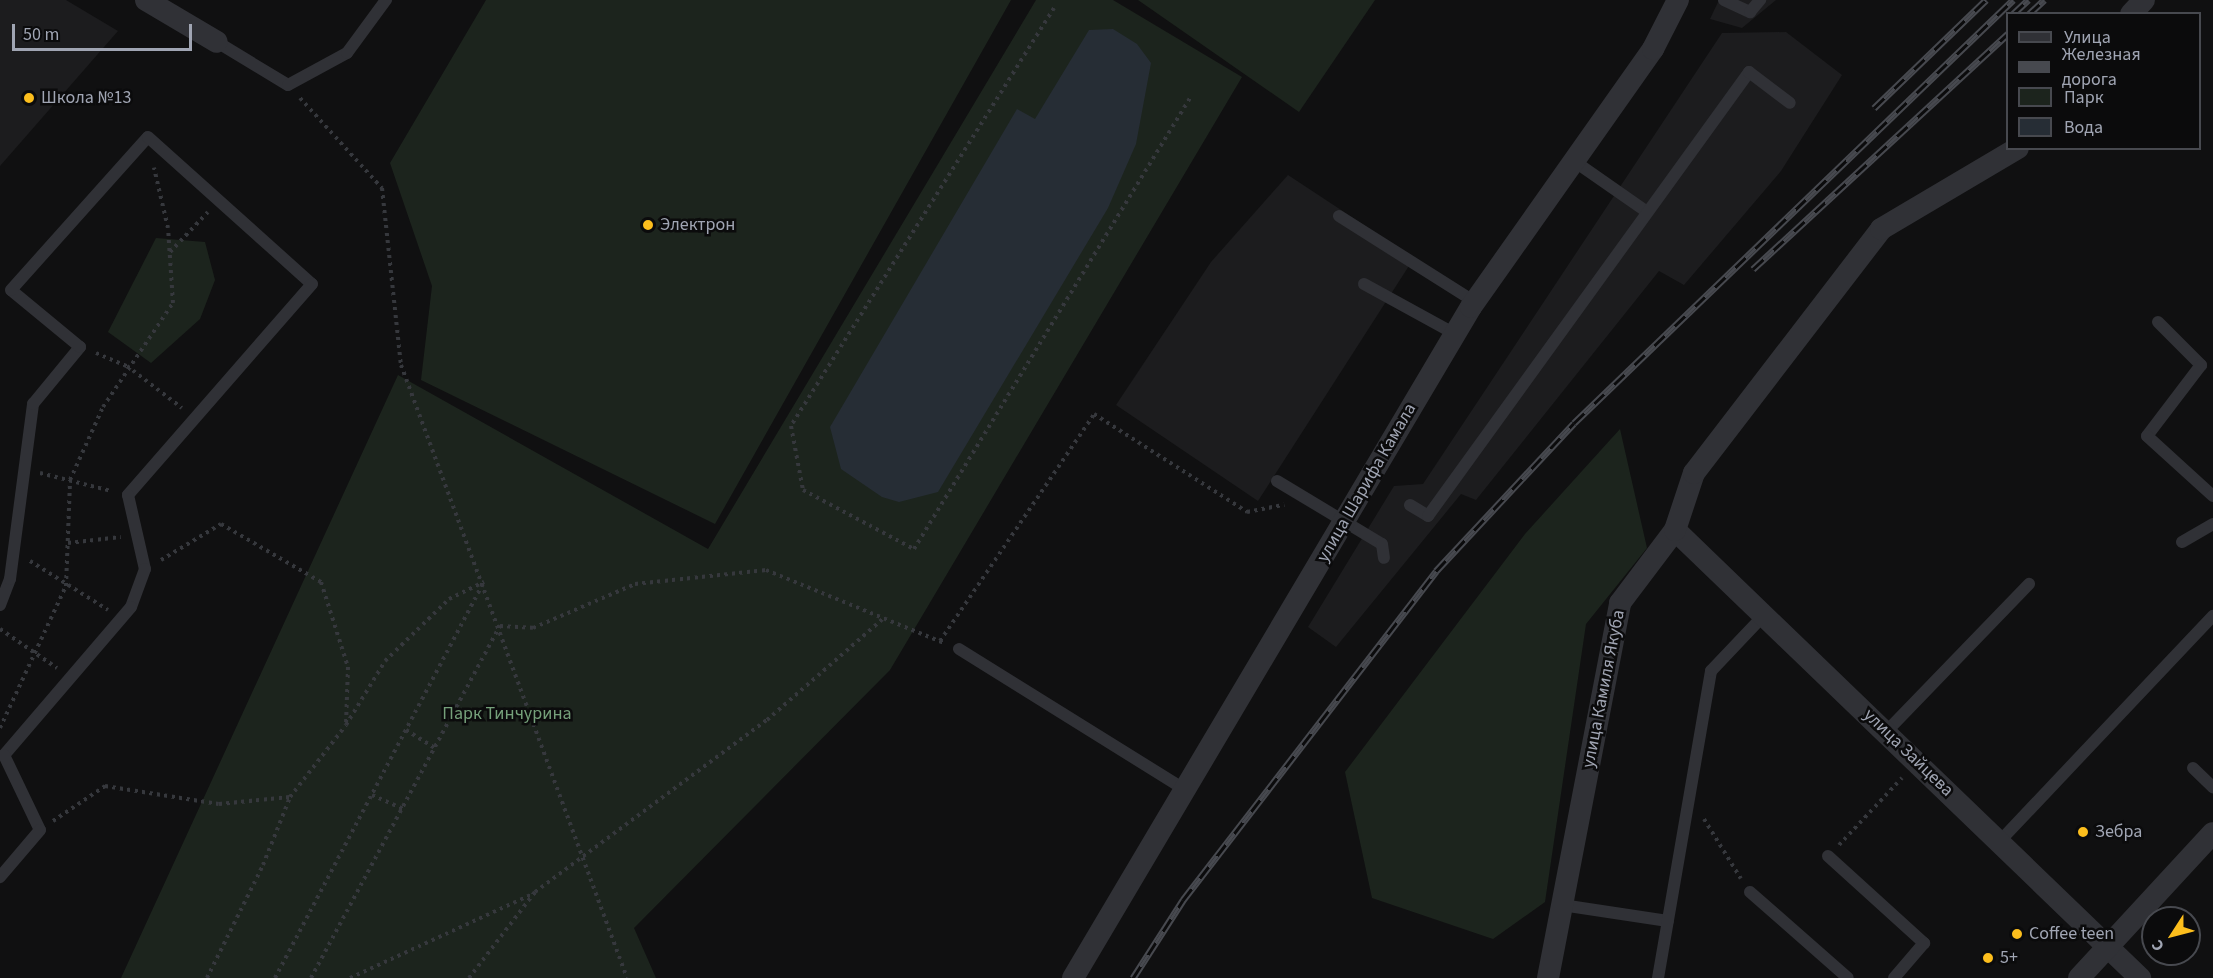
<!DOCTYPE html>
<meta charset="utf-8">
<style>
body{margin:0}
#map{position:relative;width:2213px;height:978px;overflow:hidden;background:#101011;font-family:"Source Sans 3",sans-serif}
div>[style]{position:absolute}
.built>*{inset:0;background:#1c1c1e}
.green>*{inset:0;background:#1c241d}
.water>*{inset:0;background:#262d35}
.path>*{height:4px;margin-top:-2px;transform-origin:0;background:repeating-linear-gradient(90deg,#36383d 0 3px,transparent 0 7.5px)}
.service>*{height:12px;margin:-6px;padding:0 6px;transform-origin:6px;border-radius:6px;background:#303136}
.minor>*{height:22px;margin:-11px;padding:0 11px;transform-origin:11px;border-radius:11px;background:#303136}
.rail>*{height:7px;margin-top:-3.5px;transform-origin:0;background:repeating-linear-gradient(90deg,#0b0b0c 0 14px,#47494f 0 28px);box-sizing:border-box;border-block:2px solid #47494f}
.dots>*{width:16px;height:16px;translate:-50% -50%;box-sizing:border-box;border:3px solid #0b0b0c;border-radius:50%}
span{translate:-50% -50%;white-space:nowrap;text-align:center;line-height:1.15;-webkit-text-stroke:5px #0b0b0c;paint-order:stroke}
.poi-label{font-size:18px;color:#a0a5b3}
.left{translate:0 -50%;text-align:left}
.street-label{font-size:18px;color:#a0a5b3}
.park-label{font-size:18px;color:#75a07a}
.legend{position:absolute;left:2006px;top:12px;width:195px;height:138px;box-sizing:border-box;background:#0b0b0c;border:2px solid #47494f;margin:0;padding:8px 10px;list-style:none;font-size:18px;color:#a0a5b3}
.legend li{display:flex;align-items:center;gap:12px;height:30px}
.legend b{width:30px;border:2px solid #47494f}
.north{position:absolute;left:2141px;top:906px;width:60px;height:60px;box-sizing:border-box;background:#0b0b0c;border:2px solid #47494f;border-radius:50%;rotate:234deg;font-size:16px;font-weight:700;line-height:24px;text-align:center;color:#a0a5b3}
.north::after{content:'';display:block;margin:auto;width:21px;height:27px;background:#fcbe1d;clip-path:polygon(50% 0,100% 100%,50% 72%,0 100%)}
.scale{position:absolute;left:12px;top:24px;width:180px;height:27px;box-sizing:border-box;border:3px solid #a0a5b3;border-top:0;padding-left:8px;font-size:18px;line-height:21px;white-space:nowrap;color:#a0a5b3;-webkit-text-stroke:4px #0b0b0c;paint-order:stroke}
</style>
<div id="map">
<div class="built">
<div style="clip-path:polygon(0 0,66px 0,118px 31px,0 166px)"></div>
<div style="clip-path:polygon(1719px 0,1776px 0,1742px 28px,1710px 19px)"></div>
<div style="clip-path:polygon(1786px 32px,1842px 75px,1781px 171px,1684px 285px,1659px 271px,1476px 500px,1461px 494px,1336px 647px,1308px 627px,1394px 486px,1423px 484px,1722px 33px)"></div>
<div style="clip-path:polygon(1288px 175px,1414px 258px,1258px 501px,1116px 405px,1211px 262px)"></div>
</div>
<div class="green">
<div style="clip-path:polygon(486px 0,1011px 0,715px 524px,421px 380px,432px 286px,390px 163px)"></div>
<div style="clip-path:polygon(1036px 0,1113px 0,1242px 77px,890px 670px,634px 928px,656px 978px,121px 978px,398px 375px,708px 549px)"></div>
<div style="clip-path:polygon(1138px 0,1375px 0,1299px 112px)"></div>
<div style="clip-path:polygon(156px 238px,205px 242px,215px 280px,200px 319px,151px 363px,108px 332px)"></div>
<div style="clip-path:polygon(1620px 429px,1647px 548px,1586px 624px,1545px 902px,1493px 939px,1372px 898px,1345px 772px,1525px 534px)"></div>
</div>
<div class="water">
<div style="clip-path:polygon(1113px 29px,1137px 44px,1151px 63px,1136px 144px,1108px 208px,938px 492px,899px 502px,882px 497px,841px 469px,830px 427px,1017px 109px,1035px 119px,1089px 30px)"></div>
</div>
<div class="path">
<div style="left:1054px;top:8px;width:494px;rotate:122.2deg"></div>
<div style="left:791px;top:426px;width:65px;rotate:79.4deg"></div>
<div style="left:803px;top:490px;width:126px;rotate:28deg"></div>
<div style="left:914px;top:549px;width:529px;rotate:-58.53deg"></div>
<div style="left:300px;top:98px;width:122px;rotate:47.7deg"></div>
<div style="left:382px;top:188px;width:178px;rotate:83.9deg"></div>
<div style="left:401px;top:365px;width:653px;rotate:69.76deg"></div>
<div style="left:170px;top:252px;width:55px;rotate:-46.5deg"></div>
<div style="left:96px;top:353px;width:34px;rotate:23deg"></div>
<div style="left:127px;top:366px;width:69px;rotate:37.4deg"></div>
<div style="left:40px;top:473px;width:73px;rotate:14.2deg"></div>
<div style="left:68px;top:543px;width:53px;rotate:-6.5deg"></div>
<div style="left:161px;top:560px;width:70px;rotate:-31deg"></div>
<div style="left:221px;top:524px;width:116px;rotate:30.1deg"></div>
<div style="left:321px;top:582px;width:89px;rotate:72.4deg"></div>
<div style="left:348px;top:667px;width:57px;rotate:92deg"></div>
<div style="left:30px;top:561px;width:92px;rotate:32.1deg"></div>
<div style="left:0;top:629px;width:69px;rotate:34.4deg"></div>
<div style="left:940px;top:641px;width:274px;rotate:-55.8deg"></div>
<div style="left:1094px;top:414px;width:182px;rotate:32.6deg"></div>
<div style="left:1247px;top:512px;width:38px;rotate:-11deg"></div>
<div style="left:0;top:728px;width:157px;rotate:-65.1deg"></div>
<div style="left:66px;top:586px;width:106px;rotate:-87.8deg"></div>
<div style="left:70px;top:480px;width:80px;rotate:-65.7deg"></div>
<div style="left:103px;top:407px;width:125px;rotate:-56.1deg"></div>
<div style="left:173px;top:303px;width:75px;rotate:-93.8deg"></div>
<div style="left:168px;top:228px;width:62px;rotate:-103.1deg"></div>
<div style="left:406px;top:730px;width:34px;rotate:32deg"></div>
<div style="left:372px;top:795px;width:34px;rotate:24deg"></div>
<div style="left:1704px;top:819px;width:70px;rotate:58.3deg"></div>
<div style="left:53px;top:821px;width:63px;rotate:-33.9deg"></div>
<div style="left:105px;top:786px;width:115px;rotate:9deg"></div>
<div style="left:219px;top:804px;width:71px;rotate:-5.6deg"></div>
<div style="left:1839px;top:845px;width:92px;rotate:-46.8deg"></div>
<div style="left:207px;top:978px;width:126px;rotate:-63.6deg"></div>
<div style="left:263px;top:865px;width:73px;rotate:-68.3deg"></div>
<div style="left:290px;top:797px;width:91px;rotate:-52.1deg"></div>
<div style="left:346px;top:725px;width:75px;rotate:-58.6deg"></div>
<div style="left:385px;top:661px;width:89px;rotate:-44.1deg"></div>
<div style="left:449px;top:599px;width:39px;rotate:-26deg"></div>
<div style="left:275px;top:978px;width:446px;rotate:-62.2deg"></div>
<div style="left:311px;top:978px;width:400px;rotate:-61.8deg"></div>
<div style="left:500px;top:626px;width:33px;rotate:3deg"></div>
<div style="left:533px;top:628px;width:111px;rotate:-23.3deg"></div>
<div style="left:635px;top:584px;width:132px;rotate:-6.1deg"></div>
<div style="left:766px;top:570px;width:192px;rotate:22.3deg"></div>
<div style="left:350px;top:978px;width:204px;rotate:-24.7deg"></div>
<div style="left:469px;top:978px;width:108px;rotate:-52.5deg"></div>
<div style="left:535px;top:892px;width:289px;rotate:-36.6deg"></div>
<div style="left:767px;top:720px;width:155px;rotate:-41.1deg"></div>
</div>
<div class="service">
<div style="left:1724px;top:0;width:29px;rotate:25deg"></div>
<div style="left:1750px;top:12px;width:16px;rotate:-50deg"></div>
<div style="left:217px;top:42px;width:83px;rotate:31.2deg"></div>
<div style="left:288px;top:85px;width:67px;rotate:-28.5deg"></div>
<div style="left:347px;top:53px;width:66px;rotate:-53.7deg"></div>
<div style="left:1574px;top:161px;width:89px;rotate:34.9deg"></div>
<div style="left:1339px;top:216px;width:161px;rotate:32.3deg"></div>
<div style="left:1364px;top:284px;width:104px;rotate:28.8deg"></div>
<div style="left:2158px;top:322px;width:61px;rotate:45deg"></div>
<div style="left:2201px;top:365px;width:89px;rotate:127.3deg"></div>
<div style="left:2147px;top:436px;width:89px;rotate:42.3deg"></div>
<div style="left:1277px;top:481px;width:122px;rotate:31deg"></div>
<div style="left:1382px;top:544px;width:14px;rotate:82deg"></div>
<div style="left:1410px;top:505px;width:21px;rotate:31deg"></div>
<div style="left:1428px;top:516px;width:548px;rotate:-54.13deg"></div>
<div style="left:1749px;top:72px;width:51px;rotate:37.1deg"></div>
<div style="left:2182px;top:542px;width:36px;rotate:-30deg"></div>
<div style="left:0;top:605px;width:28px;rotate:-69deg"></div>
<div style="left:10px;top:579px;width:177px;rotate:-82.5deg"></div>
<div style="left:33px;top:404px;width:74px;rotate:-50.5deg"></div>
<div style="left:80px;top:347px;width:89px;rotate:-140.4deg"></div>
<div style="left:11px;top:290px;width:205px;rotate:-48.2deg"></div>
<div style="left:148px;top:137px;width:220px;rotate:41.9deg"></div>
<div style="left:312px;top:284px;width:280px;rotate:131.1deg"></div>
<div style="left:128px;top:495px;width:76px;rotate:77.1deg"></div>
<div style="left:145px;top:569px;width:40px;rotate:110.2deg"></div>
<div style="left:131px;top:607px;width:195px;rotate:130.6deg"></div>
<div style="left:4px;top:755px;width:83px;rotate:64.4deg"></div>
<div style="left:40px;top:830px;width:62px;rotate:130.4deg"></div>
<div style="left:959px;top:649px;width:269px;rotate:31.9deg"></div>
<div style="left:1886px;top:732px;width:206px;rotate:-46deg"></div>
<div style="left:2193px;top:768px;width:28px;rotate:44deg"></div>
<div style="left:2000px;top:841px;width:310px;rotate:-46.6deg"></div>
<div style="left:1828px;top:856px;width:130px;rotate:42.2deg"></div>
<div style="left:1924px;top:943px;width:46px;rotate:130.6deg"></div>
<div style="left:1750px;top:892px;width:130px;rotate:41.3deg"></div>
<div style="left:1562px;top:905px;width:107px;rotate:8.6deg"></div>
<div style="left:1658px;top:978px;width:312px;rotate:-80.2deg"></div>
<div style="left:1711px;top:671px;width:79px;rotate:-46.5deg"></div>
</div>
<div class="minor">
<div style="left:146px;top:0;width:82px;rotate:30.6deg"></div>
<div style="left:2131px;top:14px;width:19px;rotate:-47deg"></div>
<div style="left:1675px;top:530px;width:646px;rotate:43.93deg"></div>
<div style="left:1073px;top:978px;width:780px;rotate:-59.33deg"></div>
<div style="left:1471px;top:307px;width:316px;rotate:-54.8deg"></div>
<div style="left:1653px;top:49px;width:55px;rotate:-63deg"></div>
<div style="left:1548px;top:978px;width:382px;rotate:-79.1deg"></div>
<div style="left:1620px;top:603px;width:91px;rotate:-53deg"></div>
<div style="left:1675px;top:530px;width:60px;rotate:-71.6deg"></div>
<div style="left:1694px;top:473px;width:307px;rotate:-52.5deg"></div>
<div style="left:1881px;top:229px;width:159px;rotate:-30.6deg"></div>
<div style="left:2079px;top:978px;width:197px;rotate:-47.3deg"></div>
</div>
<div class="rail">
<div style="left:2013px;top:14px;width:21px;rotate:-43deg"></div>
<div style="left:2029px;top:14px;width:21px;rotate:-43deg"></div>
<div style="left:1874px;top:108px;width:156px;rotate:-44deg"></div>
<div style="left:1753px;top:269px;width:347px;rotate:-42.7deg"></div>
<div style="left:1133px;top:978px;width:93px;rotate:-57.3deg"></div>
<div style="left:1183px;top:900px;width:415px;rotate:-52.4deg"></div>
<div style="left:1436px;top:571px;width:202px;rotate:-47deg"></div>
<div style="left:1574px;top:423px;width:610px;rotate:-43.94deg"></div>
</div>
<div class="dots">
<div style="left:29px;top:98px;background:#fcbe1d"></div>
<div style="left:648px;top:225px;background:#fcbe1d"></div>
<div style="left:2083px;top:832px;background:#fcbe1d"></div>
<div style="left:2017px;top:934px;background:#fcbe1d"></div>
<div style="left:1988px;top:958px;background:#fcbe1d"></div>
</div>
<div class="poi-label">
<span class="left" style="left:41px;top:98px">Школа №13</span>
<span class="left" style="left:660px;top:225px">Электрон</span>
<span class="left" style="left:2095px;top:832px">Зебра</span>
<span class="left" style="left:2029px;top:934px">Coffee teen</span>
<span class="left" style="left:2000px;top:958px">5+</span>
</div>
<div class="street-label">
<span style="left:1367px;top:483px;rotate:-60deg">улица Шарифа Камала</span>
<span style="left:1604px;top:689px;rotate:-79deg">улица Камиля Якуба</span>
<span style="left:1908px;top:753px;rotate:44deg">улица Зайцева</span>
</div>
<div class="park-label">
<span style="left:507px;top:714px">Парк Тинчурина</span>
</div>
<ul class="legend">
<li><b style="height:8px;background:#303136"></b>Улица</li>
<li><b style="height:8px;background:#47494f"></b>Железная дорога</li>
<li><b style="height:16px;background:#1c241d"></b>Парк</li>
<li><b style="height:16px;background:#262d35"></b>Вода</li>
</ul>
<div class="north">С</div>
<div class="scale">50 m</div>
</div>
